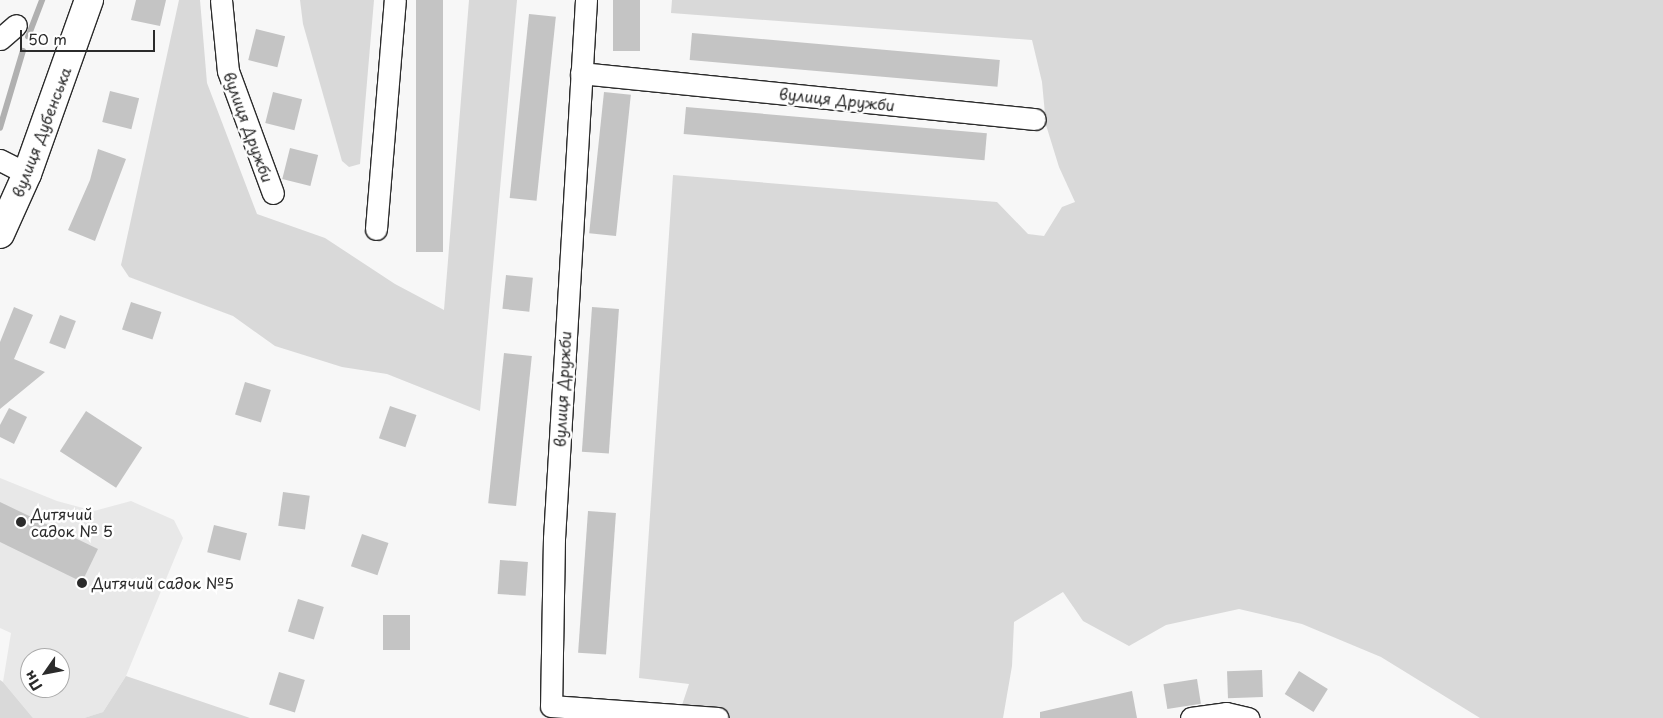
<!DOCTYPE html>
<meta charset="utf-8">
<style>
body{margin:0}
#map{position:relative;width:1663px;height:718px;overflow:hidden;background:#f7f7f7;font-family:"Playpen Sans",sans-serif}
div>[style]{position:absolute}
.built>*{inset:0;background:#e8e8e8}
.green>*{inset:0;background:#d9d9d9}
.stream>*{height:5.5px;margin:-2.75px;padding:0 2.75px;transform-origin:2.75px;border-radius:2.75px;background:#b0b0b0}
.building>*{inset:0;background:#c4c4c4;transform-origin:0 0}
.roads{filter:drop-shadow(1px 0 #2b2b2b) drop-shadow(-1px 0 #2b2b2b) drop-shadow(0 1px #2b2b2b) drop-shadow(0 -1px #2b2b2b)}
.minor>*{height:21px;margin:-10.5px;padding:0 10.5px;transform-origin:10.5px;border-radius:10.5px;background:#fff}
.major>*{height:28px;margin:-14px;padding:0 14px;transform-origin:14px;border-radius:14px;background:#fff}
.dots>*{width:14px;height:14px;translate:-50% -50%;box-sizing:border-box;border:2px solid #fff;border-radius:50%}
span{translate:-50% -50%;white-space:nowrap;text-align:center;line-height:1.15;-webkit-text-stroke:5px #fff;paint-order:stroke}
.street-label{font-size:15px;color:#2b2b2b}
.poi-label{font-size:15px;color:#2b2b2b}
.left{translate:0 -50%;text-align:left}
.north{position:absolute;left:20px;top:648px;width:50px;height:50px;box-sizing:border-box;background:#fff;border:1px solid #aaa;border-radius:50%;rotate:237deg;font-size:14px;font-weight:700;line-height:20px;text-align:center;color:#2b2b2b}
.north::after{content:'';display:block;margin:auto;width:18px;height:22px;background:#2b2b2b;clip-path:polygon(50% 0,100% 100%,50% 72%,0 100%)}
.scale{position:absolute;left:20px;top:30px;width:135px;height:22px;box-sizing:border-box;border:2px solid #2b2b2b;border-top:0;padding-left:6px;font-size:15px;line-height:18px;white-space:nowrap;color:#2b2b2b;-webkit-text-stroke:4px #fff;paint-order:stroke}
</style>
<div id="map">
<div class="built">
<div style="clip-path:polygon(evenodd,0 478px,57px 501px,94px 511px,131px 501px,174px 520px,183px 538px,126px 676px,103px 712px,84px 718px,33px 718px,3px 682px,11px 633px,0 628px,0 478px,30px 658px,60px 658px,60px 688px,30px 688px,30px 658px)"></div>
</div>
<div class="green">
<div style="clip-path:polygon(179px 0,200px 0,207px 83px,257px 214px,325px 238px,395px 284px,444px 310px,469px 0,517px 0,480px 411px,387px 374px,342px 367px,275px 346px,233px 316px,129px 277px,121px 265px)"></div>
<div style="clip-path:polygon(300px 0,374px 0,360px 164px,349px 167px,342px 161px,303px 24px)"></div>
<div style="clip-path:polygon(672px 0,1663px 0,1663px 718px,1480px 718px,1381px 657px,1302px 624px,1239px 609px,1166px 625px,1129px 646px,1083px 621px,1063px 592px,1014px 622px,1012px 666px,1003px 718px,723px 718px,679px 714px,689px 684px,639px 678px,673px 175px,997px 202px,1028px 234px,1044px 236px,1062px 207px,1075px 202px,1059px 167px,1046px 125px,1042px 82px,1032px 40px,671px 13px)"></div>
<div style="clip-path:polygon(126px 676px,250px 718px,84px 718px,103px 712px)"></div>
<div style="clip-path:polygon(0 680px,3px 682px,33px 718px,0 718px)"></div>
</div>
<div class="stream">
<div style="left:28px;top:37px;width:40px;rotate:-69deg"></div>
<div style="left:0;top:128px;width:80px;rotate:-73.4deg"></div>
</div>
<div class="building">
<div style="clip-path:polygon(136px 0,166px 0,160px 26px,131px 20px)"></div>
<div style="left:416px;top:0;width:27px;height:252px"></div>
<div style="left:613px;top:0;width:27px;height:51px"></div>
<div style="left:529px;top:14px;width:27px;height:185px;rotate:6deg"></div>
<div style="left:256px;top:29px;width:30px;height:32px;rotate:14deg"></div>
<div style="left:692px;top:33px;width:309px;height:27px;rotate:5deg"></div>
<div style="left:110px;top:91px;width:30px;height:32px;rotate:14deg"></div>
<div style="left:273px;top:92px;width:30px;height:32px;rotate:14deg"></div>
<div style="left:604px;top:92px;width:27px;height:142px;rotate:6deg"></div>
<div style="left:686px;top:107px;width:302px;height:27px;rotate:5deg"></div>
<div style="left:290px;top:148px;width:29px;height:32px;rotate:14deg"></div>
<div style="clip-path:polygon(98px 149px,126px 159px,95px 241px,68px 230px,90px 180px)"></div>
<div style="left:506px;top:275px;width:27px;height:34px;rotate:6deg"></div>
<div style="left:131px;top:302px;width:32px;height:29px;rotate:18deg"></div>
<div style="clip-path:polygon(14px 307px,33px 315px,14px 359px,45px 372px,0 409px,0 342px)"></div>
<div style="left:592px;top:307px;width:27px;height:145px;rotate:4deg"></div>
<div style="left:60px;top:315px;width:17px;height:30px;rotate:21deg"></div>
<div style="left:504px;top:353px;width:28px;height:151px;rotate:6deg"></div>
<div style="left:245px;top:382px;width:27px;height:34px;rotate:17deg"></div>
<div style="left:390px;top:406px;width:28px;height:34px;rotate:19deg"></div>
<div style="clip-path:polygon(9px 408px,27px 417px,14px 444px,0 437px,0 425px)"></div>
<div style="left:86px;top:411px;width:67px;height:48px;rotate:33deg"></div>
<div style="left:283px;top:492px;width:27px;height:34px;rotate:8deg"></div>
<div style="clip-path:polygon(0 502px,98px 549px,82px 582px,0 542px)"></div>
<div style="left:588px;top:511px;width:28px;height:142px;rotate:4deg"></div>
<div style="left:214px;top:525px;width:34px;height:28px;rotate:14deg"></div>
<div style="left:362px;top:534px;width:28px;height:34px;rotate:19deg"></div>
<div style="left:500px;top:560px;width:28px;height:34px;rotate:4deg"></div>
<div style="left:298px;top:599px;width:27px;height:34px;rotate:17deg"></div>
<div style="left:383px;top:615px;width:27px;height:35px"></div>
<div style="left:1262px;top:670px;width:27px;height:35px;rotate:88deg"></div>
<div style="left:1299px;top:671px;width:34px;height:27px;rotate:32deg"></div>
<div style="left:279px;top:672px;width:27px;height:34px;rotate:17deg"></div>
<div style="left:1197px;top:679px;width:25px;height:34px;rotate:81deg"></div>
<div style="clip-path:polygon(1132px 691px,1137px 718px,1040px 718px,1040px 712px)"></div>
</div>
<div class="roads">
<div class="minor">
<div style="left:221px;top:0;width:71px;rotate:84.4deg"></div>
<div style="left:228px;top:71px;width:130px;rotate:69.8deg"></div>
<div style="left:586px;top:0;width:539px;rotate:93.4deg"></div>
<div style="left:554px;top:538px;width:168px;rotate:91deg"></div>
<div style="left:551px;top:706px;width:167px;rotate:4.1deg"></div>
<div style="left:0;top:39px;width:21px;rotate:-41deg"></div>
<div style="left:581px;top:73px;width:456px;rotate:5.8deg"></div>
<div style="left:0;top:160px;width:30px;rotate:27deg"></div>
<div style="left:376px;top:229px;width:230px;rotate:-85.3deg"></div>
<div style="left:1191px;top:718px;width:35px;rotate:-8deg"></div>
<div style="left:1226px;top:713px;width:23px;rotate:13deg"></div>
</div>
<div class="major">
<div style="left:0;top:234px;width:66px;rotate:-65.8deg"></div>
<div style="left:27px;top:174px;width:185px;rotate:-70.4deg"></div>
</div>
</div>
<div class="dots">
<div style="left:21px;top:522px;background:#2b2b2b"></div>
<div style="left:82px;top:583px;background:#2b2b2b"></div>
</div>
<div class="street-label">
<span style="left:837px;top:99px;rotate:6deg">вулиця Дружби</span>
<span style="left:249px;top:127px;rotate:70deg">вулиця Дружби</span>
<span style="left:41px;top:132px;rotate:-69deg">вулиця Дубенська</span>
<span style="left:562px;top:389px;rotate:-87deg">вулиця Дружби</span>
</div>
<div class="poi-label">
<span class="left" style="left:31px;top:522px">Дитячий<br>садок № 5</span>
<span class="left" style="left:92px;top:583px">Дитячий садок №5</span>
</div>
<div class="north">Пн</div>
<div class="scale">50 m</div>
</div>
